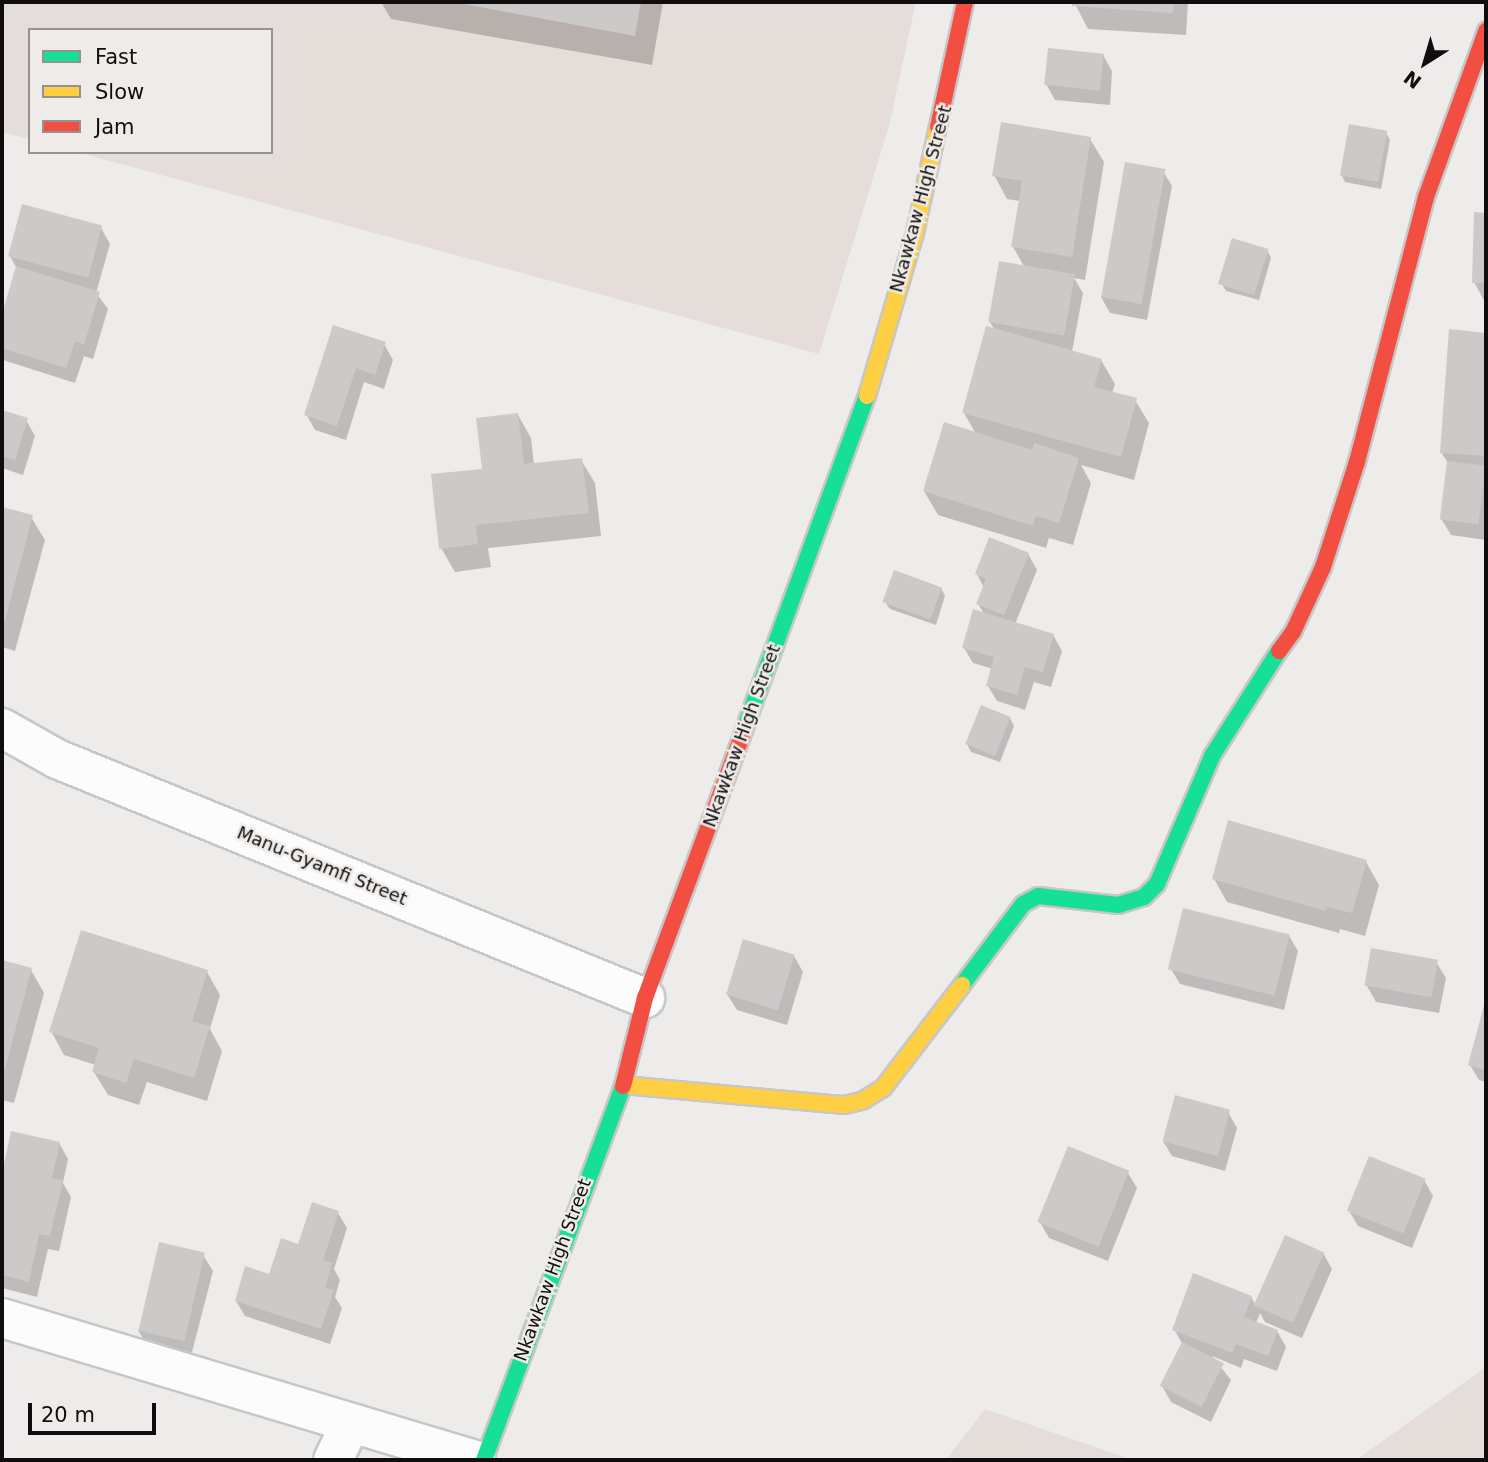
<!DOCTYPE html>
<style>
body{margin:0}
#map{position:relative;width:1488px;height:1462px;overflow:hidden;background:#eeecea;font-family:"DejaVu Sans",sans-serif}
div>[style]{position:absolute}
.built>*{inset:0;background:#e5ddd9}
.shadow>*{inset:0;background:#0003}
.building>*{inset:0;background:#cccac9;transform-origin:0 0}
.roads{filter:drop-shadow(2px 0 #c8c7c5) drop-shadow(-2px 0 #c8c7c5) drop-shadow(0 2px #c8c7c5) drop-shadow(0 -2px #c8c7c5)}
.street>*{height:38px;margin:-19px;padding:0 19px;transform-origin:19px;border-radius:19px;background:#fcfcfc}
.fast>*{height:16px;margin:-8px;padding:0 8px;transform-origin:8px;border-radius:8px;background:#16e098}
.slow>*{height:16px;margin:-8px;padding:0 8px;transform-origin:8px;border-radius:8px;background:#ffcf43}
.jam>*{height:16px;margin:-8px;padding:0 8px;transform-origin:8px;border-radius:8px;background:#f24e42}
span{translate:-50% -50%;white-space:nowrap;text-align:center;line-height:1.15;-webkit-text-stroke:5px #efebe9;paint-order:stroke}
.street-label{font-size:18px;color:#0f0d0d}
.frame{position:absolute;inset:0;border:4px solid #0f0d0d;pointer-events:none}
.legend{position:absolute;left:28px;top:28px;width:245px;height:126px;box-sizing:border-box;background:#efebe9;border:2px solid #959291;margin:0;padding:9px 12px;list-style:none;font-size:21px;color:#0f0d0d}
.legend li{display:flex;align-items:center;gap:14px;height:35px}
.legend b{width:35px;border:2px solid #959291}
.north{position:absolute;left:1390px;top:28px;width:70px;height:70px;-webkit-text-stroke:5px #efebe9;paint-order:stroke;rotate:217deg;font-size:19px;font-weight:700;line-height:28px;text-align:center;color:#0f0d0d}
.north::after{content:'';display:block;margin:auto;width:24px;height:32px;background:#0f0d0d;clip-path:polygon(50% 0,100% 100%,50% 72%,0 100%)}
.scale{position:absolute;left:28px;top:1403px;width:128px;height:32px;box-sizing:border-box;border:4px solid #0f0d0d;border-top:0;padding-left:9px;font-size:21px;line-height:24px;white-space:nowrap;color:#0f0d0d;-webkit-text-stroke:5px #efebe9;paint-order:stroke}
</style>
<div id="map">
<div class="built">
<div style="clip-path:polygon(2px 2px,916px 2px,889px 126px,819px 354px,77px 152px,271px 152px,271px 30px,30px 30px,30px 139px,2px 132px)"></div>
<div style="clip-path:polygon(1486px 1367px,1486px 1460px,1356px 1460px)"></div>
<div style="clip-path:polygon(985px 1409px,1133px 1460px,946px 1460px)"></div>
</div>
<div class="shadow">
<div style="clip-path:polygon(381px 2px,663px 2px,652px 65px,391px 19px)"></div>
<div style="clip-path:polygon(1074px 2px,1188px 2px,1186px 35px,1088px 29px)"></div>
<div style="clip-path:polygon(1103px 55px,1112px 71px,1110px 105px,1055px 100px,1046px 84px)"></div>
<div style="clip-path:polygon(1386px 133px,1390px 140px,1381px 189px,1345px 182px,1341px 174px)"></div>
<div style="clip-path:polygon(1090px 139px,1104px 162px,1085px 280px,1074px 278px,1083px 293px,1072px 352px,1101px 360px,1115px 384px,1112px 393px,1135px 400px,1149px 423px,1134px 480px,1081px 465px,1091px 483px,1073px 545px,1049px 538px,1046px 548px,938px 515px,924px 491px,976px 434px,964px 413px,995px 331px,990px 322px,1025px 268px,1013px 247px,1020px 201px,1007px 199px,994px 175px)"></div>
<div style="clip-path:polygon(1163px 171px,1172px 186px,1147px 320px,1110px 313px,1101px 297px)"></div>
<div style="clip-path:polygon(1475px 214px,1486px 214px,1486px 304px,1474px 282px)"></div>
<div style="clip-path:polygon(101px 228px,110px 244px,96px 293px,108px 309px,93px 359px,84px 356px,75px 383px,3px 360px,2px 320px,17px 269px,10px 256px)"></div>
<div style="clip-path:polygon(1267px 250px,1271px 258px,1259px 300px,1226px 291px,1222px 284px)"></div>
<div style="clip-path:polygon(334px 327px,384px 344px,393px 360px,384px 389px,364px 382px,346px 440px,315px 430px,306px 414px)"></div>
<div style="clip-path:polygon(1451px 331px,1486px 334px,1486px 540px,1451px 535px,1442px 520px,1449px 465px,1441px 452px)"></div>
<div style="clip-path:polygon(2px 412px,26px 420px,35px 436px,23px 475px,2px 468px)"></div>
<div style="clip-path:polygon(518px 415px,531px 438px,534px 465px,581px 460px,595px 483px,601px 536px,488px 548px,491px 567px,455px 572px,441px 548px)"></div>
<div style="clip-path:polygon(2px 509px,31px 517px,45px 540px,15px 651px,2px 647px)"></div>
<div style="clip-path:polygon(1028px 554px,1037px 570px,1015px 624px,1053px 635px,1062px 651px,1051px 687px,1034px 682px,1025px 710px,997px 701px,988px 686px,993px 669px,973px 663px,964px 648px,985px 615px,978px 604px,984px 588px,977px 574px)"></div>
<div style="clip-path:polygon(941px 588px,945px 596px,936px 625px,890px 609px,885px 602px)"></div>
<div style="clip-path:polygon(1010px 718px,1014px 726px,1000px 762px,971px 752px,967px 744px)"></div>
<div style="clip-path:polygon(1366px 862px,1379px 885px,1365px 936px,1340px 929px,1339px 933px,1227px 902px,1214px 879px)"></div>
<div style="clip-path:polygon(1289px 936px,1298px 951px,1284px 1010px,1180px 984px,1171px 969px)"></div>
<div style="clip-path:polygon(794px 956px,803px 972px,787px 1025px,737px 1010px,727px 994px)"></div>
<div style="clip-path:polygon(2px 962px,31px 970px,44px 993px,14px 1103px,2px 1100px)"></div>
<div style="clip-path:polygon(1436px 962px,1446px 978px,1439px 1013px,1376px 1002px,1367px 986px)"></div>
<div style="clip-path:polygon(207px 972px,220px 995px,210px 1029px,222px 1051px,207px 1101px,147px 1082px,139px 1105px,108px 1095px,94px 1072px,96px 1065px,64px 1055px,51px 1031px)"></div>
<div style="clip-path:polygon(1486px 1004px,1486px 1082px,1479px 1080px,1470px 1065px)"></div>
<div style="clip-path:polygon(1228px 1112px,1237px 1128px,1225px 1171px,1172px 1156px,1163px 1141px)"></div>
<div style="clip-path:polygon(13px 1133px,59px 1143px,68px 1159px,63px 1183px,71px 1197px,59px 1251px,48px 1249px,37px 1297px,2px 1288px,2px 1181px)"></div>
<div style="clip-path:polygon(1128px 1173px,1137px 1188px,1108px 1261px,1049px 1238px,1040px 1222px)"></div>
<div style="clip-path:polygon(1424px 1180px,1433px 1196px,1412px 1248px,1358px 1226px,1349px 1211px)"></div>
<div style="clip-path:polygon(338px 1213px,347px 1228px,334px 1269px,340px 1280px,335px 1297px,342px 1308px,330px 1344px,245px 1316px,236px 1301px,270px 1277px)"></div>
<div style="clip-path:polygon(1323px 1253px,1332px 1269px,1302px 1338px,1265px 1322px,1260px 1313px,1256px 1323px,1277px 1331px,1286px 1347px,1277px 1371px,1244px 1359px,1241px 1368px,1212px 1356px,1231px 1380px,1211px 1422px,1171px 1402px,1162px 1386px,1183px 1345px,1174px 1329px,1251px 1297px,1256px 1306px)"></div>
<div style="clip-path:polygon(203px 1255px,213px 1271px,191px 1356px,147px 1345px,138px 1330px)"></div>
</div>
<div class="building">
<div style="clip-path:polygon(453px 2px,641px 2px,635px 36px)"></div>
<div style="clip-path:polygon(1072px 2px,1174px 2px,1173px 13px,1072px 6px)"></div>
<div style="left:1048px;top:48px;width:56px;height:37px;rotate:6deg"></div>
<div style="clip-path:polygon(1001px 122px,1091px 137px,1072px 257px,1011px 247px,1022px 181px,992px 176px)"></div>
<div style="left:1349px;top:124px;width:39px;height:52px;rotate:10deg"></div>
<div style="left:1125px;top:162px;width:41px;height:137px;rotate:10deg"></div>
<div style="left:22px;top:204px;width:83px;height:54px;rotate:15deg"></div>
<div style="clip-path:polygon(1474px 212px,1486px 213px,1486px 283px,1472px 283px)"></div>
<div style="left:1232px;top:238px;width:38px;height:48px;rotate:17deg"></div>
<div style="left:999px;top:261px;width:77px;height:62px;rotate:10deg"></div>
<div style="clip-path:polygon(16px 266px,100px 292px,84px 345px,75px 341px,66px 368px,2px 348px,2px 314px)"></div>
<div style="clip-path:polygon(333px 325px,386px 342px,375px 375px,356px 368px,337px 426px,304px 415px)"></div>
<div style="clip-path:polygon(986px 326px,1102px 359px,1094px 387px,1137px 398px,1121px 457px,962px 413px)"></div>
<div style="clip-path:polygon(1449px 329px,1486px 333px,1486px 456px,1440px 453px)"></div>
<div style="clip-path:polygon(2px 410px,28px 418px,15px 460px,2px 456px)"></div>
<div style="clip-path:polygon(518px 413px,524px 464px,582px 458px,589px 513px,476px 525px,478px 544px,439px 549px,431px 474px,482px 469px,476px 418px)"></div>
<div style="clip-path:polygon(944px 422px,1032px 450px,1034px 443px,1079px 458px,1059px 523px,1036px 516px,1033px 526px,923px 491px)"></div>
<div style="left:1447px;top:461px;width:39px;height:59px;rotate:7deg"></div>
<div style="clip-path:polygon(2px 507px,33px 515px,3px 628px,2px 627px)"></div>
<div style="clip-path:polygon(989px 537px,1029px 553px,1004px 615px,976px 604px,986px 579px,975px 574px)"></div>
<div style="left:894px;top:570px;width:51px;height:34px;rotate:20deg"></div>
<div style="clip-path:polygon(973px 609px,1054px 634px,1043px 672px,1025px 667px,1017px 695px,986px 686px,994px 657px,962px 648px)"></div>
<div style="left:981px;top:705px;width:32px;height:42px;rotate:22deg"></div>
<div style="clip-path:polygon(1228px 820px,1367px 860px,1352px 913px,1327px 907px,1326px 911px,1212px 879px)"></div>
<div style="left:1183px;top:908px;width:110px;height:63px;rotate:14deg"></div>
<div style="clip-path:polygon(81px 930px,208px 970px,192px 1021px,210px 1026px,194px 1078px,134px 1059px,126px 1083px,92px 1072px,99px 1048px,49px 1032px)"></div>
<div style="left:743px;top:939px;width:54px;height:58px;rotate:17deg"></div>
<div style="left:1371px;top:948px;width:68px;height:38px;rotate:10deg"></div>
<div style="clip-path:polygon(2px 960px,32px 968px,3px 1076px,2px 1076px)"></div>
<div style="clip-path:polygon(1485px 1001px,1486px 1001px,1486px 1070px,1468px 1065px)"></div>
<div style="left:1175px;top:1095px;width:57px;height:48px;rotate:15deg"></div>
<div style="clip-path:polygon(11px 1131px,60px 1142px,52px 1178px,63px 1180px,50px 1236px,39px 1234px,29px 1282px,2px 1275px,2px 1173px)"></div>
<div style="left:1068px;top:1146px;width:66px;height:82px;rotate:22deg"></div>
<div style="left:1369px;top:1156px;width:61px;height:59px;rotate:22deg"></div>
<div style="clip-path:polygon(312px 1202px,339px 1211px,323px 1260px,332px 1263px,325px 1288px,334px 1290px,321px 1329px,235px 1301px,245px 1266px,269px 1274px,281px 1238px,298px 1244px)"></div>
<div style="left:1285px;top:1235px;width:43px;height:77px;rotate:24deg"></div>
<div style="left:159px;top:1242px;width:47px;height:91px;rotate:13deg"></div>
<div style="clip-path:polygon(1193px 1273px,1252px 1296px,1244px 1317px,1278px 1330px,1268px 1356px,1236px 1344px,1232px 1353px,1172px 1330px)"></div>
<div style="left:1182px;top:1342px;width:47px;height:49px;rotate:27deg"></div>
</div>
<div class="roads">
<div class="street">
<div style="left:2px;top:728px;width:63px;rotate:29.4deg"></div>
<div style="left:57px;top:759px;width:635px;rotate:22.12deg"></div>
<div style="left:2px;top:1318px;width:495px;rotate:16.7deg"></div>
<div style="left:333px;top:1460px;width:41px;rotate:-64.1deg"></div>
</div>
<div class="fast">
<div style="left:745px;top:727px;width:353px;rotate:-69.8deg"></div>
<div style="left:962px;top:985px;width:101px;rotate:-53deg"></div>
<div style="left:1023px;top:904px;width:17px;rotate:-28deg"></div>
<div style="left:1038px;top:896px;width:81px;rotate:6.4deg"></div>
<div style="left:1118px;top:905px;width:27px;rotate:-17deg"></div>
<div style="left:1144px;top:897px;width:18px;rotate:-45deg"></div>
<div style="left:1157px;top:884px;width:139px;rotate:-66.7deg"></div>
<div style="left:1212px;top:756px;width:125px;rotate:-57.5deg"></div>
<div style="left:484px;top:1460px;width:399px;rotate:-69.6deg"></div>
</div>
<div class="slow">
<div style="left:867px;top:396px;width:170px;rotate:-73.6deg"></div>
<div style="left:915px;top:233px;width:108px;rotate:-77.8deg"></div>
<div style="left:623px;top:1085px;width:222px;rotate:5.2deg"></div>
<div style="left:844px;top:1105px;width:18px;rotate:-13deg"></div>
<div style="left:862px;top:1101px;width:25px;rotate:-32deg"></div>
<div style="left:883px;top:1088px;width:130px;rotate:-52.5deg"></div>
</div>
<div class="jam">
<div style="left:938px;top:127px;width:128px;rotate:-77.8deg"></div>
<div style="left:1279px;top:651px;width:24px;rotate:-54deg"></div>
<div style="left:1293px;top:632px;width:72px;rotate:-65.2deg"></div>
<div style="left:1323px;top:567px;width:110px;rotate:-72.1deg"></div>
<div style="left:1357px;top:462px;width:274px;rotate:-75.4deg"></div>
<div style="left:1426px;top:197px;width:177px;rotate:-70.1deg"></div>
<div style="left:623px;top:1086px;width:91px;rotate:-76deg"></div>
<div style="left:645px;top:998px;width:289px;rotate:-69.7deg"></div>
</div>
</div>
<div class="street-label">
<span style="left:921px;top:199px;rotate:-75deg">Nkawkaw High Street</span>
<span style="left:742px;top:736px;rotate:-70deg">Nkawkaw High Street</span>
<span style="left:322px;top:866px;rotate:22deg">Manu-Gyamfi Street</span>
<span style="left:553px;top:1270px;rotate:-70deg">Nkawkaw High Street</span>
</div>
<div class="frame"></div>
<ul class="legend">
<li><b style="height:9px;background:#16e098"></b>Fast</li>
<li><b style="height:9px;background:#ffcf43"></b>Slow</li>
<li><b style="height:9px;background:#f24e42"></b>Jam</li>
</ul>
<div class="north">N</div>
<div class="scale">20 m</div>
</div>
